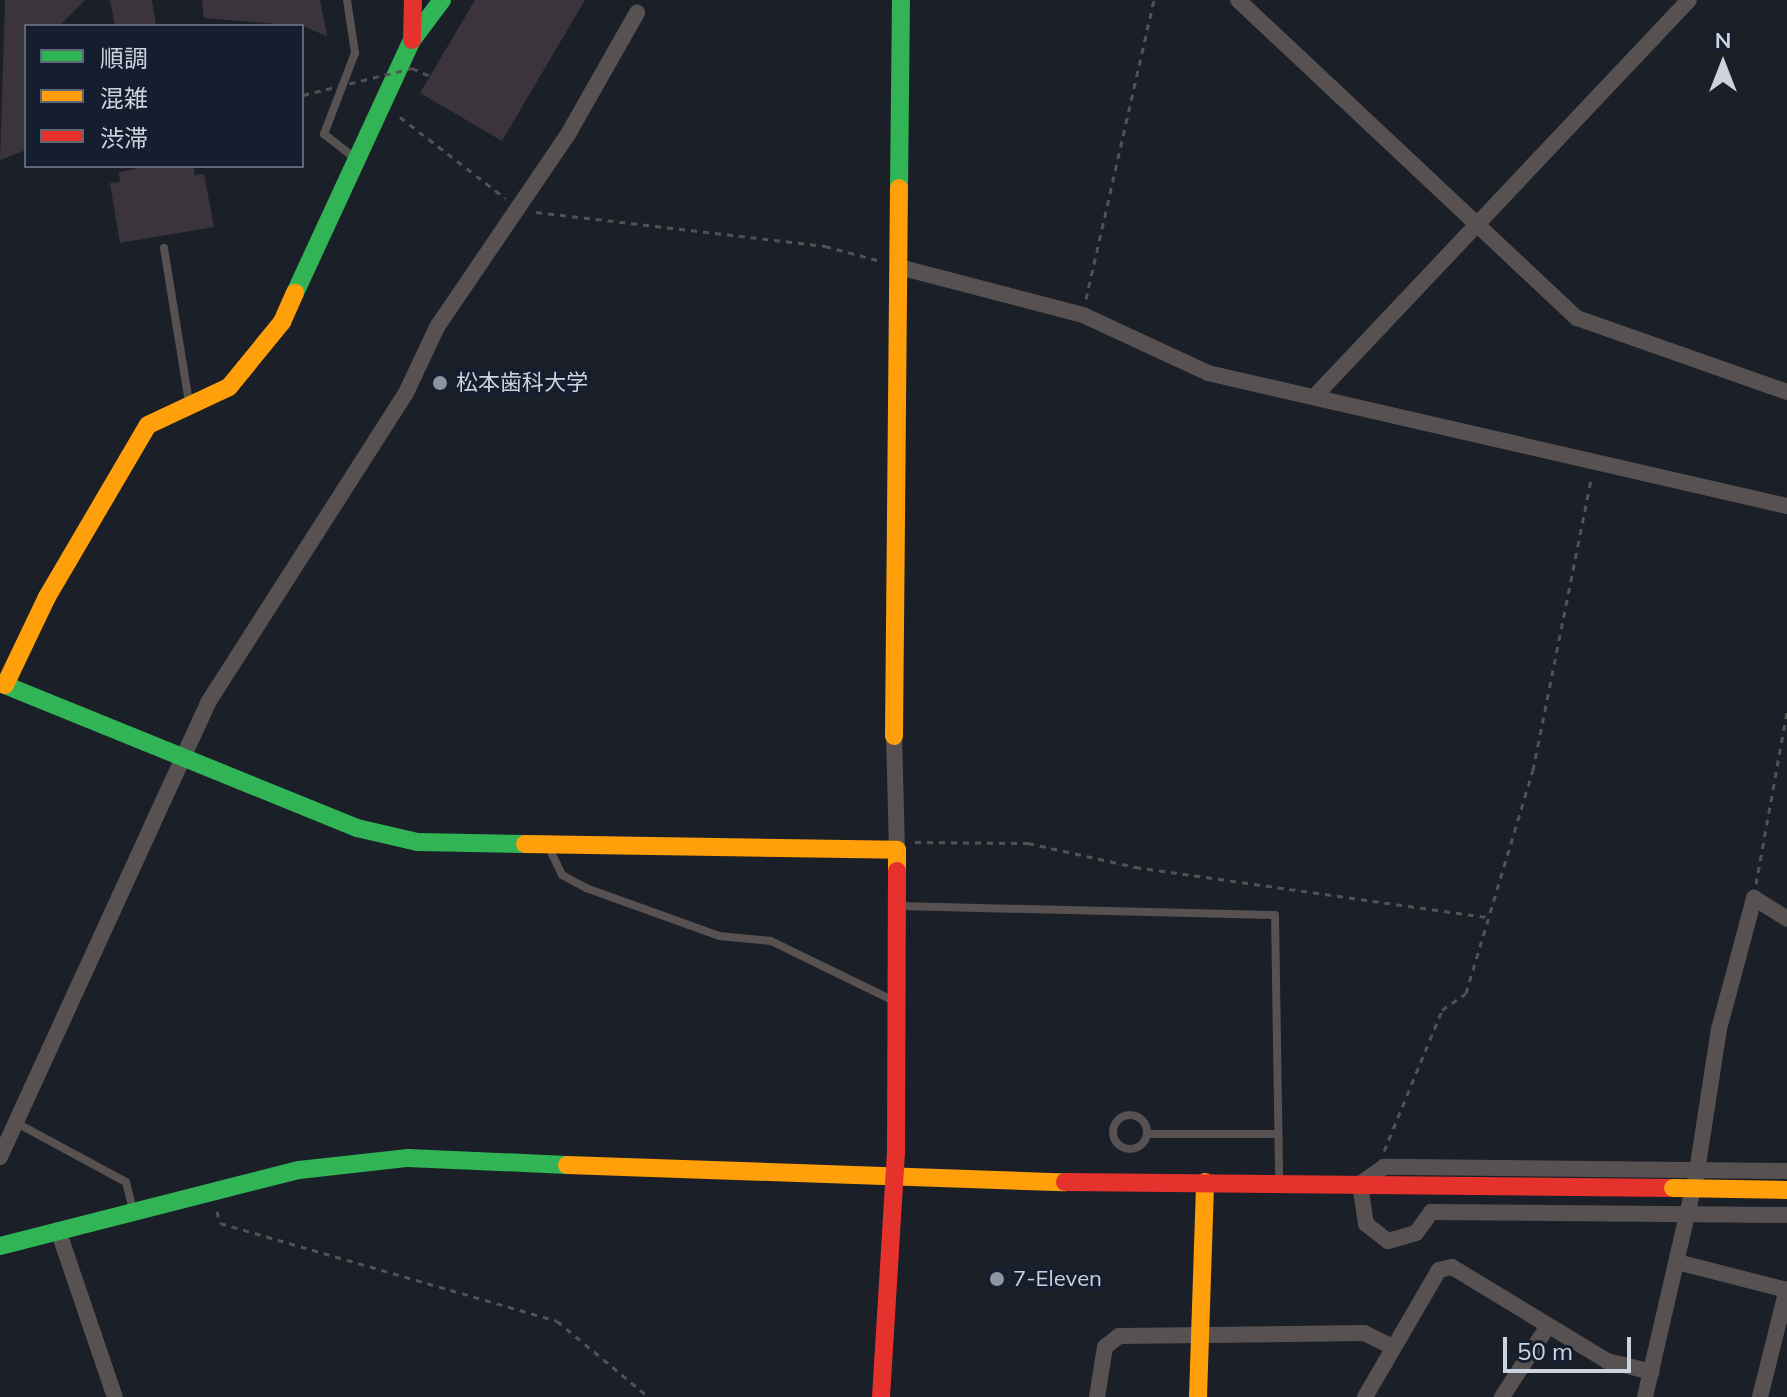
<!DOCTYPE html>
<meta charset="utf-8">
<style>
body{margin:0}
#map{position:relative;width:1787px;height:1397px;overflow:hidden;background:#1b1f28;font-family:Mulish,"Noto Sans JP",sans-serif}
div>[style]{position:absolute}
.building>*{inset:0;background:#3b343d}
.path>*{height:3px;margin-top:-1.5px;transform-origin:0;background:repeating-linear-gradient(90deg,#545153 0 6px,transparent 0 12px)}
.lane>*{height:8px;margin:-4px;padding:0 4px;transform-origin:4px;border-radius:4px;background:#575151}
.lane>.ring{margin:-4px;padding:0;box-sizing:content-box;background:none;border:8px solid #575151;border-radius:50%}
.street>*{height:16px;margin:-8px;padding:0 8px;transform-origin:8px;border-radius:8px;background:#575151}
.fast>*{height:18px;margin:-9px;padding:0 9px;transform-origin:9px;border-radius:9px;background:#30b455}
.slow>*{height:18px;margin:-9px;padding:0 9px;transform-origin:9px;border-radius:9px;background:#ff9f0a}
.jam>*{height:18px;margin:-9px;padding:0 9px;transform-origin:9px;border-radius:9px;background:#e5322d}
.path-bridge>*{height:3px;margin-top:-1.5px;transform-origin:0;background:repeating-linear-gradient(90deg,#545153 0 6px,transparent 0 12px)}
.slow-bridge>*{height:18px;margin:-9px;padding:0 9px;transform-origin:9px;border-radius:9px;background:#ff9f0a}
.dots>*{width:22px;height:22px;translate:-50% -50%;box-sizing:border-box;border:4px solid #151e2e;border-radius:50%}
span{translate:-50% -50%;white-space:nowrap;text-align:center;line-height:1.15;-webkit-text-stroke:8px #151e2e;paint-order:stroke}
.poi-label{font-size:22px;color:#cdd3de}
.left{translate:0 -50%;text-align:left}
.legend{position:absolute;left:24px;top:24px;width:280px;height:144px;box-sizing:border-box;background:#151e2e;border:2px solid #5f6674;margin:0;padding:10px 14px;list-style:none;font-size:24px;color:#cdd3de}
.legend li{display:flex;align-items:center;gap:16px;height:40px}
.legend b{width:40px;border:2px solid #5f6674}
.north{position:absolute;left:1683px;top:24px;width:80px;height:80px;-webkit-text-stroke:6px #151e2e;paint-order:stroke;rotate:0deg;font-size:22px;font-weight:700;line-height:32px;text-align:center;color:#cdd3de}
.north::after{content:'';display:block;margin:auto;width:28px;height:36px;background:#cdd3de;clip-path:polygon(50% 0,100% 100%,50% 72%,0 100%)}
.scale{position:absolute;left:1503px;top:1337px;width:128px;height:36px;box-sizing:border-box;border:4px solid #cdd3de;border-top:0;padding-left:10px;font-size:24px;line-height:28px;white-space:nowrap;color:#cdd3de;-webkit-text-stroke:6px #151e2e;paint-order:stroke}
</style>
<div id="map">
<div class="building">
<div style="clip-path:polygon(5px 0,85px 0,59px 26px,26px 26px,26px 150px,0 160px)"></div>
<div style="clip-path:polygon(110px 0,152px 0,156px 26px,115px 26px)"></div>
<div style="clip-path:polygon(202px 0,320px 0,327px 36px,302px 26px,204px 18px)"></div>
<div style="clip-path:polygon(475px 0,585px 0,502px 141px,420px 93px)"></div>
<div style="clip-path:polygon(150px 166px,193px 166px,195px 175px,204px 174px,214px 227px,120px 243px,110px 183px,120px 182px,119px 172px)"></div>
</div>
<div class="path">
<div style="left:400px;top:117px;width:133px;rotate:37.6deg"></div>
<div style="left:536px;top:212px;width:291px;rotate:6.7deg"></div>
<div style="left:825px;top:246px;width:54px;rotate:15.1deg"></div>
<div style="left:1086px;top:299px;width:307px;rotate:-77.2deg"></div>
<div style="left:915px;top:842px;width:113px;rotate:0.5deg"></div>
<div style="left:1028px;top:843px;width:110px;rotate:12.6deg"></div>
<div style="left:1135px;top:867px;width:356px;rotate:8.1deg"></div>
<div style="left:1756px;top:884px;width:176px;rotate:-79.8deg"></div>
<div style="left:1384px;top:1151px;width:152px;rotate:-67.6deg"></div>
<div style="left:1442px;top:1010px;width:29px;rotate:-35deg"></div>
<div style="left:1466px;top:993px;width:233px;rotate:-73.3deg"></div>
<div style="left:1533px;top:770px;width:297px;rotate:-78.7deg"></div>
<div style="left:217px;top:1211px;width:12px;rotate:76deg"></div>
<div style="left:220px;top:1223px;width:351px;rotate:16.2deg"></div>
<div style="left:557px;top:1321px;width:119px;rotate:39.6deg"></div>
</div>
<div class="lane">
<div style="left:347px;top:0;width:54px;rotate:81.4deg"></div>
<div style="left:355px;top:53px;width:87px;rotate:110.9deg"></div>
<div style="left:324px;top:134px;width:39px;rotate:38deg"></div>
<div style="left:164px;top:248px;width:156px;rotate:80.8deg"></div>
<div style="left:549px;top:848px;width:30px;rotate:64deg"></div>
<div style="left:562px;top:875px;width:27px;rotate:28deg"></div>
<div style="left:586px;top:888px;width:141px;rotate:19.8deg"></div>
<div style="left:719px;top:936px;width:52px;rotate:5.5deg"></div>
<div style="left:771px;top:941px;width:135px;rotate:26deg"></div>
<div style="left:899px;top:906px;width:376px;rotate:1.4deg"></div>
<div style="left:1275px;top:915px;width:268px;rotate:89.1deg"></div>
<div class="ring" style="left:1113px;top:1115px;width:26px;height:26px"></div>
<div style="left:13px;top:1121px;width:128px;rotate:28.4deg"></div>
<div style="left:126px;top:1182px;width:30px;rotate:76deg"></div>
<div style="left:1147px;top:1134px;width:131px"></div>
</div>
<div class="street">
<div style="left:1238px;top:0;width:465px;rotate:43.2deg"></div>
<div style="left:1577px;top:318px;width:223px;rotate:19.4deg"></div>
<div style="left:903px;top:268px;width:186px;rotate:14.6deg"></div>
<div style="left:1083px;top:315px;width:138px;rotate:24.9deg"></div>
<div style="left:1208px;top:373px;width:594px;rotate:12.94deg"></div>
<div style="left:1314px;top:397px;width:546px;rotate:-46.63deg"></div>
<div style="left:894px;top:736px;width:114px;rotate:88.5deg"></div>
<div style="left:0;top:1157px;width:502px;rotate:-65.38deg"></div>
<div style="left:209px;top:701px;width:366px;rotate:-57.4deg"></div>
<div style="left:406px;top:393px;width:73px;rotate:-64.8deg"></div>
<div style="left:437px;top:327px;width:231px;rotate:-55.8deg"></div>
<div style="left:567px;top:136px;width:142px;rotate:-60.4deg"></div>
<div style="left:1787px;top:1171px;width:403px;rotate:-179.4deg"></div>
<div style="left:1384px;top:1167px;width:29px;rotate:145deg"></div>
<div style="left:1360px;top:1184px;width:40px;rotate:81.5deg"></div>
<div style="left:1366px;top:1224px;width:28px;rotate:38deg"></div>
<div style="left:1388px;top:1241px;width:29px;rotate:-16deg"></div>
<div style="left:1416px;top:1233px;width:26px;rotate:-54deg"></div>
<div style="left:1431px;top:1212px;width:356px;rotate:0.5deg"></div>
<div style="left:58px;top:1230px;width:176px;rotate:71.2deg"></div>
<div style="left:1677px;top:1262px;width:114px;rotate:14.3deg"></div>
<div style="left:1097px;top:1397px;width:51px;rotate:-80.9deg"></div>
<div style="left:1105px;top:1347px;width:18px;rotate:-38deg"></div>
<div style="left:1119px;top:1336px;width:245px;rotate:-0.7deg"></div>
<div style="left:1364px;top:1333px;width:30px;rotate:26deg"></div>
<div style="left:1365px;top:1397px;width:147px;rotate:-59.8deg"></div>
<div style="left:1439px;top:1270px;width:13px;rotate:-13deg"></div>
<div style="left:1452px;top:1267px;width:181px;rotate:31.2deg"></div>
<div style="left:1607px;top:1361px;width:46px;rotate:13.7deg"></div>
<div style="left:1502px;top:1397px;width:85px;rotate:-57.1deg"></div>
<div style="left:1645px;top:1397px;width:232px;rotate:-77deg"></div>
<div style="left:1697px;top:1171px;width:144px;rotate:-81.2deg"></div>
<div style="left:1719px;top:1029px;width:136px;rotate:-75deg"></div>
<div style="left:1754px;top:898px;width:39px;rotate:32deg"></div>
<div style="left:1760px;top:1397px;width:111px;rotate:-76deg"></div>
</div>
<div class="fast">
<div style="left:899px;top:188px;width:188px;rotate:-89.4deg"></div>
<div style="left:295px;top:293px;width:279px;rotate:-65.2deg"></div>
<div style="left:412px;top:40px;width:50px;rotate:-53.1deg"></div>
<div style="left:0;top:683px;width:385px;rotate:22.1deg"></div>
<div style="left:357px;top:828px;width:62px;rotate:13.1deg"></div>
<div style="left:417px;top:842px;width:108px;rotate:1.1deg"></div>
<div style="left:0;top:1246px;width:309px;rotate:-14.3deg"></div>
<div style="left:299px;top:1170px;width:110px;rotate:-6.3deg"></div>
<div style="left:408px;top:1158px;width:159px;rotate:2.5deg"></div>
</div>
<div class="slow">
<div style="left:5px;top:685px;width:98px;rotate:-64.5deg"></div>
<div style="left:47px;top:597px;width:199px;rotate:-59.6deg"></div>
<div style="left:148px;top:425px;width:89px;rotate:-25.1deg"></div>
<div style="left:229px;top:387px;width:84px;rotate:-50.8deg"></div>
<div style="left:282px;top:322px;width:32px;rotate:-66deg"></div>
<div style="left:894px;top:736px;width:548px;rotate:-89.48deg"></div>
<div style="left:525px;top:844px;width:372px;rotate:0.9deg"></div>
<div style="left:897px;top:850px;width:21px;rotate:90deg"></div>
<div style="left:567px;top:1165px;width:498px;rotate:2deg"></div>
<div style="left:1198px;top:1397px;width:215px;rotate:-88.1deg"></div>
</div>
<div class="jam">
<div style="left:412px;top:40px;width:40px;rotate:-88.6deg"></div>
<div style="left:1065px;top:1182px;width:608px;rotate:0.57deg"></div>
<div style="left:881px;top:1397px;width:244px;rotate:-86.5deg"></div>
<div style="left:896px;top:1153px;width:282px;rotate:-89.8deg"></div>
</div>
<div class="path-bridge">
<div style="left:303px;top:95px;width:112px;rotate:-13.9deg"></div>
<div style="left:412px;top:68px;width:20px;rotate:24deg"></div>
</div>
<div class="slow-bridge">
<div style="left:1673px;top:1188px;width:114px;rotate:1deg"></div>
</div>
<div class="dots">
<div style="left:440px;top:383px;background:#8f949e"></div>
<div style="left:997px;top:1279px;background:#8f949e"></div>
</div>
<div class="poi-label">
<span class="left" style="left:456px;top:383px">松本歯科大学</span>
<span class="left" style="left:1013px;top:1279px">7-Eleven</span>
</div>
<ul class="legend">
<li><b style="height:10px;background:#30b455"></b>順調</li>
<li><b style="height:10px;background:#ff9f0a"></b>混雑</li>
<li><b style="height:10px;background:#e5322d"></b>渋滞</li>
</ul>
<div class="north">N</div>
<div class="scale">50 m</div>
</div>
